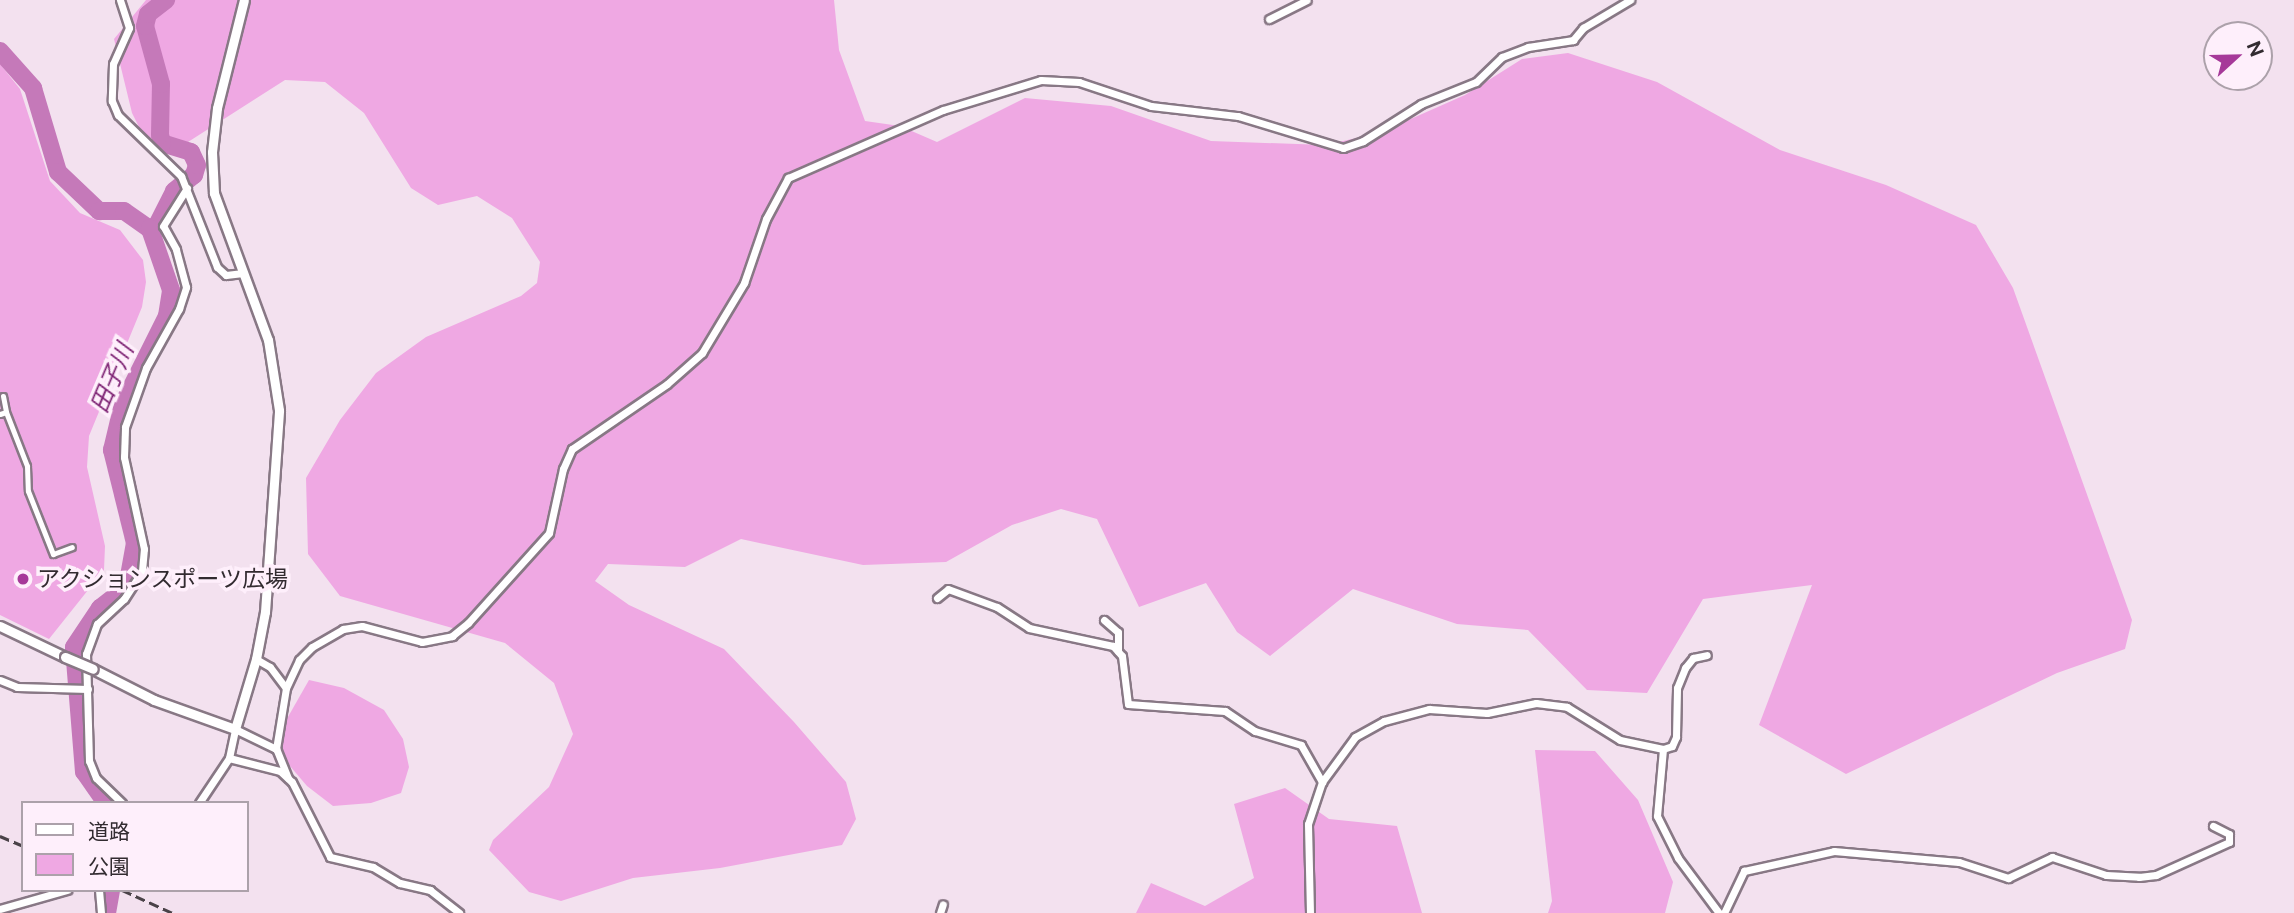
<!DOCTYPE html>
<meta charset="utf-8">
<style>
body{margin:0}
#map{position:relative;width:2294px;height:913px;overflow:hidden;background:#f3e1ef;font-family:"Public Sans","Noto Sans JP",sans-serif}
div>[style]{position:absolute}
.green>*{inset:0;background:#efa8e3}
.river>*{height:18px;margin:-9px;padding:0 9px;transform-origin:9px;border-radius:9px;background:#c579b9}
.roads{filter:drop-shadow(2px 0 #887885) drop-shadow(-2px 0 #887885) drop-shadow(0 2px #887885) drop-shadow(0 -2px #887885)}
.pedestrian>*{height:5px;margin:-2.5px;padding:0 2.5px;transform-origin:2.5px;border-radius:2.5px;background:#fff}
.minor>*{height:7px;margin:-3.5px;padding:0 3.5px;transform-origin:3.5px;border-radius:3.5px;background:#fff}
.tertiary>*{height:9px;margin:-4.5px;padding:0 4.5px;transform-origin:4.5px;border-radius:4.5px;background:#fff}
.rail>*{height:2.5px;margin-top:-1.25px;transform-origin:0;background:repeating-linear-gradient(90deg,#4a4248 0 10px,transparent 0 15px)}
.bridges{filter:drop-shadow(2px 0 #887885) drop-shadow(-2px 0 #887885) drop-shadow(0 2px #887885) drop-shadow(0 -2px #887885)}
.tertiary-bridge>*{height:9px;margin:-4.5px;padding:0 4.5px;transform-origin:4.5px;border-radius:4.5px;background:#fff}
.dots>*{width:19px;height:19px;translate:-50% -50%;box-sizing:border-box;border:4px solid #feeffb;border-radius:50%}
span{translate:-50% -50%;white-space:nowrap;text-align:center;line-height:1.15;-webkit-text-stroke:7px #feeffb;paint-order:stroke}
.poi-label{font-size:23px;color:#322b30}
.left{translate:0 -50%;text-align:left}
.water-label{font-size:24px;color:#7e2374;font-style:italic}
.legend{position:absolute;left:21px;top:801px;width:228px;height:91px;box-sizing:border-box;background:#feeffb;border:2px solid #aca1aa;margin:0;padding:9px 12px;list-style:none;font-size:21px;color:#322b30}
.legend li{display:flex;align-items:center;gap:14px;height:35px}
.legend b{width:35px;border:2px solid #aca1aa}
.north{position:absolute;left:2203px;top:21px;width:70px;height:70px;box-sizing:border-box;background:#feeffb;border:2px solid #aca1aa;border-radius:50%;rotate:68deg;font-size:19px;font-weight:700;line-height:28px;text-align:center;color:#322b30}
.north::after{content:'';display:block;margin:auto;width:24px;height:32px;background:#a63999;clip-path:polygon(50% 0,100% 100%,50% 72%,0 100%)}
</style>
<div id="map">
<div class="green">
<div style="clip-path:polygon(146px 0,834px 0,839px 50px,865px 121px,900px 126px,937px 142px,1025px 98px,1111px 106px,1211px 141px,1325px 145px,1379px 133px,1465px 95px,1522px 59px,1568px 53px,1657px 82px,1780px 150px,1886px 185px,1976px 225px,2013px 288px,2132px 620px,2125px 649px,2057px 673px,1846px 774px,1759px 725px,1812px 585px,1703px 599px,1647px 693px,1587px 690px,1528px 630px,1457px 624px,1353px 589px,1270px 656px,1237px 632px,1206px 583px,1139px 607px,1097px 519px,1061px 509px,1012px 525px,946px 562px,863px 565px,741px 539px,685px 567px,608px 564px,595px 581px,629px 605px,724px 649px,794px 722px,846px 782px,856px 819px,842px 845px,720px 868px,633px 878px,561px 901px,529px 892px,489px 850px,493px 840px,549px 787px,573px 734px,554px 683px,505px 643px,340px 596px,308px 554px,306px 478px,340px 420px,376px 373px,426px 337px,521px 296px,537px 283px,540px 262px,512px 218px,477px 196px,438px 205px,411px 188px,364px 113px,325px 82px,285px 80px,188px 142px,154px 157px,132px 113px,114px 39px)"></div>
<div style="clip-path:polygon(0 64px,20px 89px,50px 181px,80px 213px,120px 230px,143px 260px,146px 282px,142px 307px,89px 436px,87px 467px,105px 546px,104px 570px,49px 639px,0 615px)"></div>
<div style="clip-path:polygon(309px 680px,344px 688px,384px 710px,403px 739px,409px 767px,401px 793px,371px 803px,333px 806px,307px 786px,272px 745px)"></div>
<div style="clip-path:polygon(1535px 750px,1595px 751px,1638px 800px,1673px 882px,1665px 913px,1548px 913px,1552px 901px)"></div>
<div style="clip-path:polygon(1285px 788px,1329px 819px,1397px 826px,1422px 913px,1136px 913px,1151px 883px,1205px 906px,1254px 878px,1234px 804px)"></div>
</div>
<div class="river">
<div style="left:0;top:51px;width:50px;rotate:48.3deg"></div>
<div style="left:33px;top:88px;width:88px;rotate:73.4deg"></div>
<div style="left:58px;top:172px;width:57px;rotate:43.6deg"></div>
<div style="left:99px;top:211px;width:25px"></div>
<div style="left:124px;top:211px;width:32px;rotate:35deg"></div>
<div style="left:150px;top:229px;width:8px;rotate:-30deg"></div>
<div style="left:157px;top:225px;width:38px;rotate:-63deg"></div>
<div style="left:174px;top:191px;width:26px;rotate:-39deg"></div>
<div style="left:194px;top:175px;width:10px;rotate:-73deg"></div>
<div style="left:197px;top:165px;width:14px;rotate:-115deg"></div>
<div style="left:191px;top:152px;width:30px;rotate:-163deg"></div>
<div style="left:162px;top:143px;width:8px;rotate:-104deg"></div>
<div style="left:160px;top:135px;width:51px;rotate:-88.9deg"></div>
<div style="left:161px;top:84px;width:60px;rotate:-105.4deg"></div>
<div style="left:145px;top:26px;width:12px;rotate:-76deg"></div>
<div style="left:148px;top:14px;width:23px;rotate:-38deg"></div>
<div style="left:106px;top:803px;width:38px;rotate:-125deg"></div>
<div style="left:84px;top:772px;width:125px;rotate:-94.6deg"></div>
<div style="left:74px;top:647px;width:47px;rotate:-56.3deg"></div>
<div style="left:100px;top:608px;width:34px;rotate:-38deg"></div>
<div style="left:127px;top:587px;width:45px;rotate:-79.7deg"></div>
<div style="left:135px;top:543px;width:96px;rotate:-103.9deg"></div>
<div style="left:112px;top:450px;width:47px;rotate:-76.6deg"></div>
<div style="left:123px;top:404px;width:98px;rotate:-63.4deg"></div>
<div style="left:167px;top:316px;width:26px;rotate:-81deg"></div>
<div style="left:171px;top:290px;width:65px;rotate:-109deg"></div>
<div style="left:107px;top:913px;width:23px;rotate:-80deg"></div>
</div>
<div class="roads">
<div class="pedestrian">
<div style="left:3px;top:396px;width:16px;rotate:79deg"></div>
<div style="left:0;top:414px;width:6px;rotate:-18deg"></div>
<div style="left:6px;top:412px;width:58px;rotate:68.7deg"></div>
<div style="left:27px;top:466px;width:25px;rotate:88deg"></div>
<div style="left:28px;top:491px;width:68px;rotate:68.4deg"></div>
<div style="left:53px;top:554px;width:20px;rotate:-20deg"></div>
</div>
<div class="minor">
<div style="left:120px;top:0;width:29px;rotate:72deg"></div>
<div style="left:129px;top:28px;width:39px;rotate:114deg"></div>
<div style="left:113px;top:64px;width:37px;rotate:92deg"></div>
<div style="left:112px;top:101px;width:15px;rotate:67deg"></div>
<div style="left:118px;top:115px;width:88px;rotate:44.1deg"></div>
<div style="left:181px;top:176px;width:98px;rotate:68.4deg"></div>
<div style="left:217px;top:267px;width:12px;rotate:42deg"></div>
<div style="left:226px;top:275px;width:17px;rotate:-7deg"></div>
<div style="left:1269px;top:19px;width:42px;rotate:-26.6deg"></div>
<div style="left:937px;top:598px;width:14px;rotate:-39deg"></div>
<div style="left:948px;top:589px;width:52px;rotate:20.2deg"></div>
<div style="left:997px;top:607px;width:38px;rotate:33deg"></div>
<div style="left:1029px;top:628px;width:86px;rotate:12.1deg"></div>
<div style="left:1113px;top:646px;width:13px;rotate:48deg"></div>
<div style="left:1122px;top:656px;width:48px;rotate:82.9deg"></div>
<div style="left:1128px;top:704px;width:97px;rotate:4.1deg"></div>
<div style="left:1225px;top:711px;width:36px;rotate:34deg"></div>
<div style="left:1255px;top:731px;width:48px;rotate:16.9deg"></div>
<div style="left:1301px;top:745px;width:43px;rotate:60.4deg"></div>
<div style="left:1104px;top:620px;width:18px;rotate:41deg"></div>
<div style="left:1118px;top:632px;width:19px;rotate:90deg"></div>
<div style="left:256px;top:659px;width:16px;rotate:30deg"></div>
<div style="left:270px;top:667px;width:26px;rotate:53deg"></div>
<div style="left:0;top:680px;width:18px;rotate:22deg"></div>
<div style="left:17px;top:687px;width:71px;rotate:1.6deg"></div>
<div style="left:1663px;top:749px;width:9px;rotate:-18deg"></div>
<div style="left:1672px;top:746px;width:10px;rotate:-66deg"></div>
<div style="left:1676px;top:737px;width:49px;rotate:-88.8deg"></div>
<div style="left:1677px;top:688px;width:22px;rotate:-68deg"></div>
<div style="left:1685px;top:668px;width:13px;rotate:-51deg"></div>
<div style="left:1693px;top:658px;width:14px;rotate:-12deg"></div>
<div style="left:229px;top:758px;width:53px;rotate:14.3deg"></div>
<div style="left:280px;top:771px;width:16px;rotate:43deg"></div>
<div style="left:292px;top:782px;width:84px;rotate:63.1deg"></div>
<div style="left:330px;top:857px;width:44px;rotate:13.1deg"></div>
<div style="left:373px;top:867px;width:31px;rotate:31deg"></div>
<div style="left:400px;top:883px;width:31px;rotate:13deg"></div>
<div style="left:430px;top:890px;width:37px;rotate:38deg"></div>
<div style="left:288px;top:778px;width:31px;rotate:-112deg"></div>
<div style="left:276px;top:749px;width:62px;rotate:-80.7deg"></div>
<div style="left:286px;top:688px;width:31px;rotate:-65deg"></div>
<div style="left:299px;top:660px;width:18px;rotate:-45deg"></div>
<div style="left:312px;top:647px;width:36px;rotate:-30deg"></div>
<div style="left:343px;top:629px;width:19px;rotate:-9deg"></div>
<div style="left:362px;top:626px;width:62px;rotate:14.9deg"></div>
<div style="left:422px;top:642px;width:31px;rotate:-11deg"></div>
<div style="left:452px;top:636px;width:21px;rotate:-39deg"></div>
<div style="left:468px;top:623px;width:121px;rotate:-48deg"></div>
<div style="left:549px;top:533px;width:66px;rotate:-77.7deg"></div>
<div style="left:563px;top:469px;width:22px;rotate:-66deg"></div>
<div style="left:572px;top:449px;width:115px;rotate:-34.4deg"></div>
<div style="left:667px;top:384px;width:47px;rotate:-41.5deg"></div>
<div style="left:702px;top:353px;width:82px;rotate:-59deg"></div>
<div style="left:744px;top:283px;width:68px;rotate:-71deg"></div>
<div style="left:766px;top:219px;width:47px;rotate:-61.8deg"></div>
<div style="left:788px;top:178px;width:169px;rotate:-23.7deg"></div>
<div style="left:943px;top:110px;width:102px;rotate:-17deg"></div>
<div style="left:1041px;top:80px;width:38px;rotate:3deg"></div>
<div style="left:1079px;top:82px;width:76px;rotate:18.4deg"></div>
<div style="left:1151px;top:106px;width:88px;rotate:6.6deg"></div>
<div style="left:1238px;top:116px;width:110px;rotate:16.9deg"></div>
<div style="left:1343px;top:148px;width:21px;rotate:-19deg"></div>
<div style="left:1363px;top:141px;width:69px;rotate:-32.5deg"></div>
<div style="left:1421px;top:104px;width:59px;rotate:-21.8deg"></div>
<div style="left:1476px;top:82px;width:36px;rotate:-44deg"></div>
<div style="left:1502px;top:57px;width:28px;rotate:-21deg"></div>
<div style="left:1528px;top:47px;width:46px;rotate:-8.8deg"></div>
<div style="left:1573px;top:40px;width:16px;rotate:-50deg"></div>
<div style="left:1583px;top:28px;width:55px;rotate:-30.8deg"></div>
<div style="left:122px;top:803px;width:36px;rotate:-136deg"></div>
<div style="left:96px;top:778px;width:18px;rotate:-112deg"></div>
<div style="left:89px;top:761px;width:107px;rotate:-91.6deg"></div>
<div style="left:86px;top:654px;width:32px;rotate:-70deg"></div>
<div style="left:97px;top:624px;width:37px;rotate:-43deg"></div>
<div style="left:124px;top:599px;width:33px;rotate:-57deg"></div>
<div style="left:142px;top:571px;width:22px;rotate:-85deg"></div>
<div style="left:144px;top:549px;width:94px;rotate:-102.3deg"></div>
<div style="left:124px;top:457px;width:30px;rotate:-88deg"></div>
<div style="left:125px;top:427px;width:63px;rotate:-70.4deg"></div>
<div style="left:146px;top:368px;width:68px;rotate:-60.8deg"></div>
<div style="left:179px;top:309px;width:23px;rotate:-72deg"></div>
<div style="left:186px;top:287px;width:39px;rotate:-105deg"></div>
<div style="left:176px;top:249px;width:26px;rotate:-119deg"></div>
<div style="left:163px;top:226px;width:45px;rotate:-57.7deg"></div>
<div style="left:199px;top:803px;width:54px;rotate:-56.3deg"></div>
<div style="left:229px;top:758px;width:30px;rotate:-78deg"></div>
<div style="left:235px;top:729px;width:46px;rotate:26deg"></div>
<div style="left:99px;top:890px;width:23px;rotate:85deg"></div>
<div style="left:0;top:909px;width:70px;rotate:-15.8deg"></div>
<div style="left:940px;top:913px;width:9px;rotate:-72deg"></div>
<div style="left:1310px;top:913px;width:89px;rotate:-91.3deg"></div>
<div style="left:1308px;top:824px;width:44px;rotate:-71.6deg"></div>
<div style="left:1322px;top:782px;width:56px;rotate:-53.7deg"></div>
<div style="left:1355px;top:737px;width:33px;rotate:-29deg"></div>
<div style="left:1384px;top:721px;width:47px;rotate:-14.9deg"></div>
<div style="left:1429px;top:709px;width:58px;rotate:3.9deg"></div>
<div style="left:1487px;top:713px;width:50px;rotate:-11.5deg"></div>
<div style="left:1536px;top:703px;width:31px;rotate:7deg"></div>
<div style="left:1567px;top:707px;width:62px;rotate:31.9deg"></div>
<div style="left:1620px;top:740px;width:44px;rotate:11.8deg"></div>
<div style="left:1663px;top:749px;width:67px;rotate:95.1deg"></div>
<div style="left:1657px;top:816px;width:47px;rotate:63.4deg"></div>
<div style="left:1678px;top:858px;width:69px;rotate:53.3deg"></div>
<div style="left:1724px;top:913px;width:47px;rotate:-64.5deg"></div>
<div style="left:1744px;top:871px;width:92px;rotate:-12.5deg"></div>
<div style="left:1834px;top:851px;width:125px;rotate:5deg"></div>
<div style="left:1959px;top:862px;width:52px;rotate:18.1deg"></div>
<div style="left:2008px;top:878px;width:49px;rotate:-25.5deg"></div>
<div style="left:2052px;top:857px;width:57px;rotate:18.4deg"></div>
<div style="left:2106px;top:875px;width:33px;rotate:3deg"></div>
<div style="left:2139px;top:877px;width:17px;rotate:-7deg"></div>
<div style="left:2156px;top:875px;width:80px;rotate:-24.3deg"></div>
<div style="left:2229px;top:842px;width:8px;rotate:-90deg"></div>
<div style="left:2229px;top:834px;width:18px;rotate:-153deg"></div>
</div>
<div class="tertiary">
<div style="left:0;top:626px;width:72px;rotate:25.5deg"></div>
<div style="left:93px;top:669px;width:68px;rotate:26.9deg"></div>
<div style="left:154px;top:700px;width:86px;rotate:19.7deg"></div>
<div style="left:235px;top:729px;width:73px;rotate:-73.3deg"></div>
<div style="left:256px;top:659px;width:48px;rotate:-79.2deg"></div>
<div style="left:265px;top:612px;width:202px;rotate:-86deg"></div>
<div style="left:279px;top:410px;width:71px;rotate:-98.9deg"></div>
<div style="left:268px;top:340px;width:157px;rotate:-110.2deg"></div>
<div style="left:214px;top:193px;width:41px;rotate:-92.8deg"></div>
<div style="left:212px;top:152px;width:44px;rotate:-83.5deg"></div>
<div style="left:217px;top:108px;width:111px;rotate:-76deg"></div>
</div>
</div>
<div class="rail">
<div style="left:0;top:836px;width:25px;rotate:23deg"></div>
<div style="left:122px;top:890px;width:56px;rotate:24.3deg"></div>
</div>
<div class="bridges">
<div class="tertiary-bridge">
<div style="left:65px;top:657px;width:30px;rotate:23deg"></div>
</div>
</div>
<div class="dots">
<div style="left:23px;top:579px;background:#a63999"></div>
</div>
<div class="poi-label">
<span class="left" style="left:37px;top:579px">アクションスポーツ広場</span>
</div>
<div class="water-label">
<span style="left:112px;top:378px;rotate:-67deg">田子川</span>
</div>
<ul class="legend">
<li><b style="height:9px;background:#fff"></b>道路</li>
<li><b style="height:19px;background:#efa8e3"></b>公園</li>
</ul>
<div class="north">N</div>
</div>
